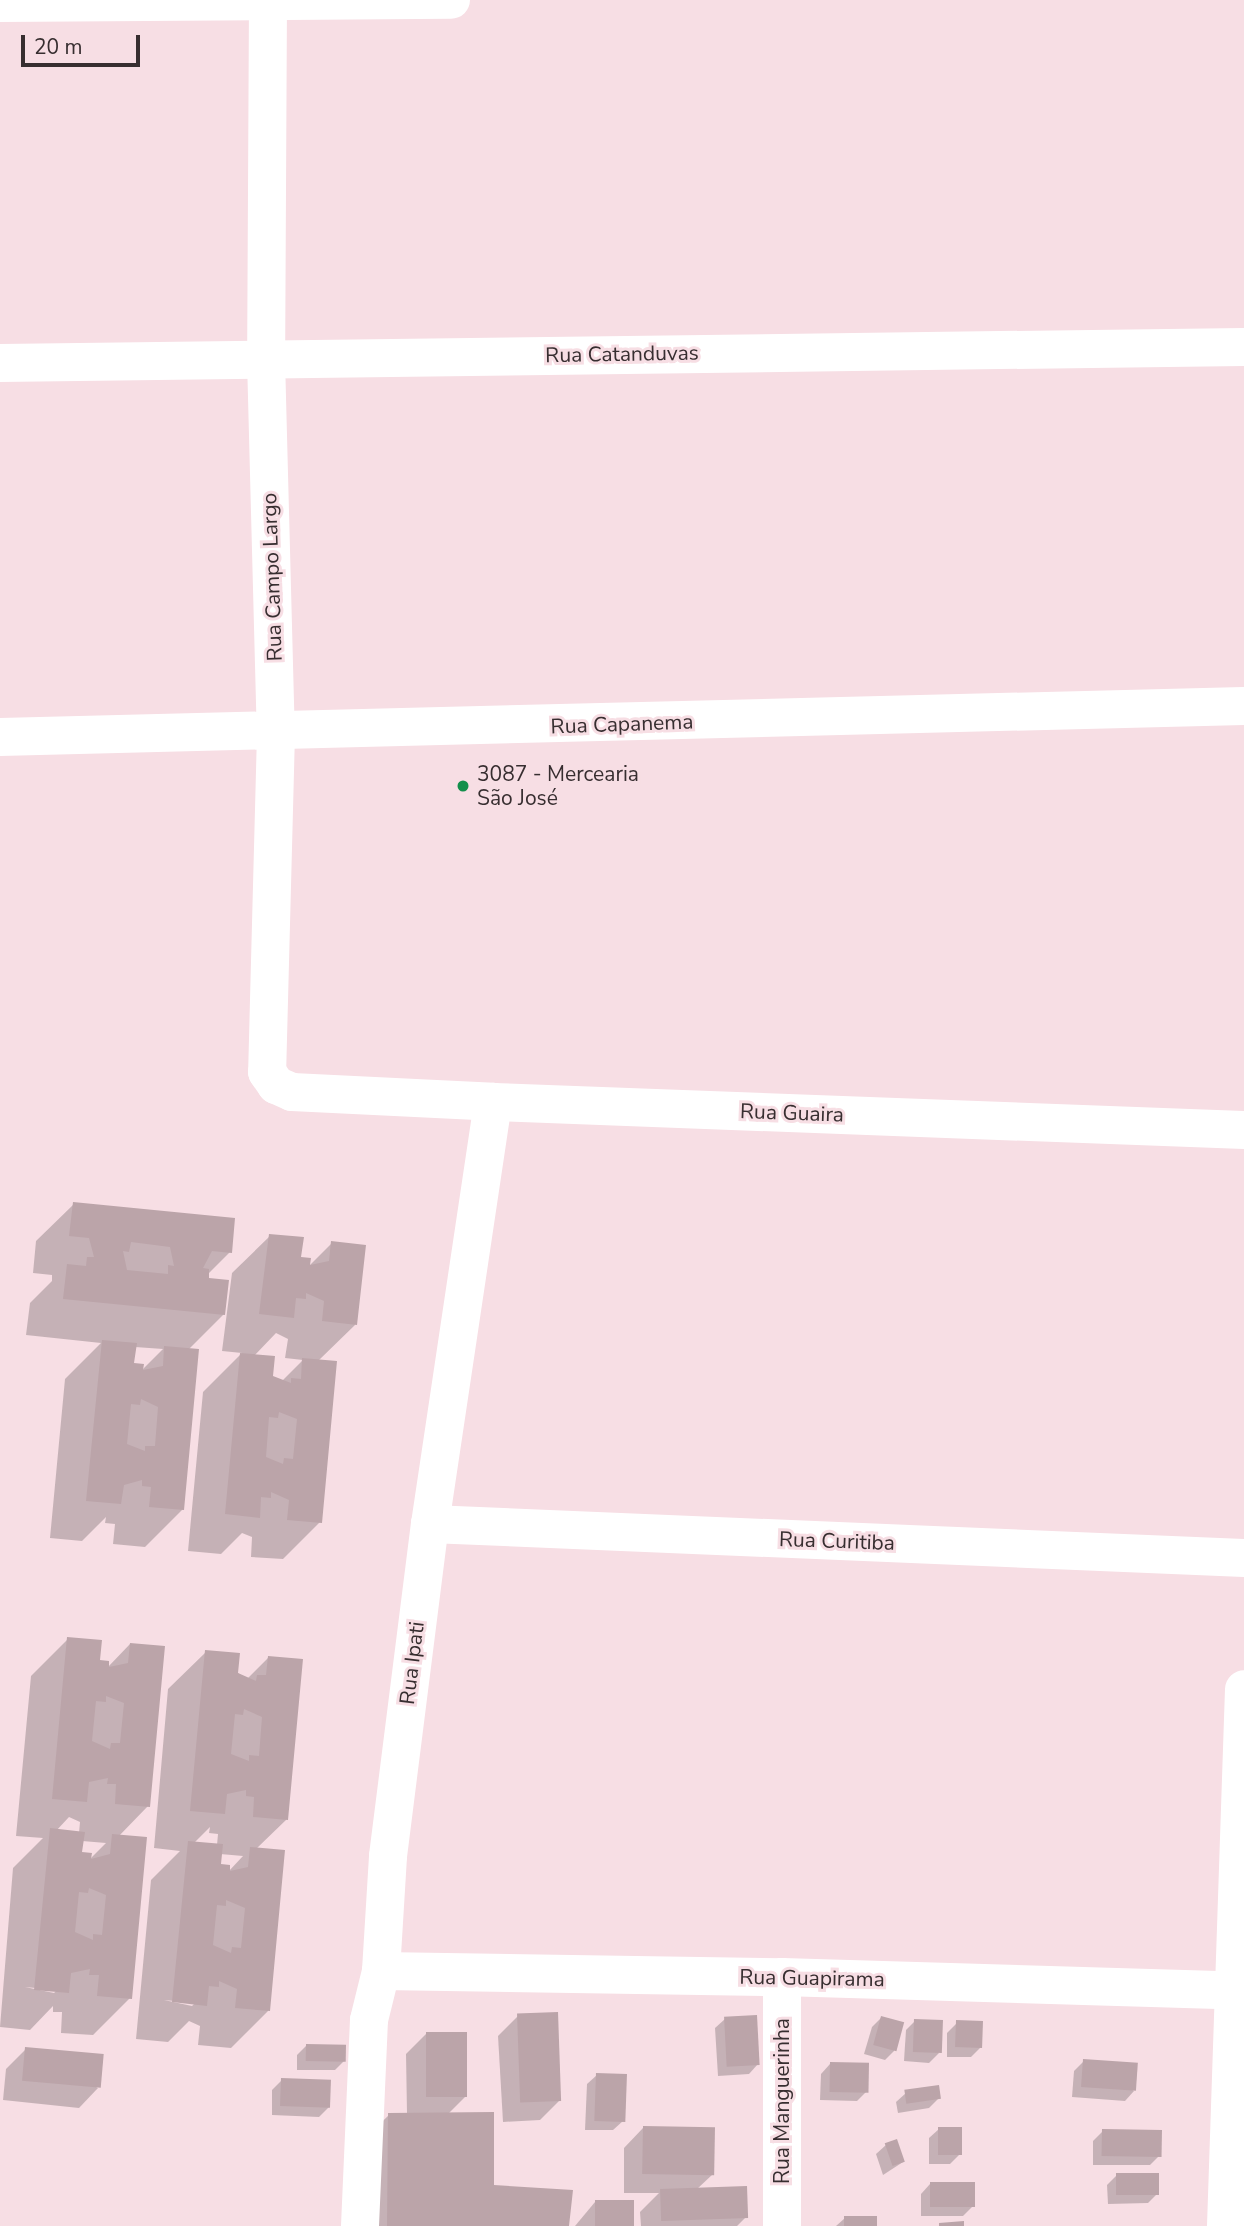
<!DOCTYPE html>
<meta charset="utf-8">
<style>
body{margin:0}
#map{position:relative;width:1244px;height:2226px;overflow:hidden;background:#f7dee4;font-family:"Nunito Sans",sans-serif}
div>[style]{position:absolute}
.shadow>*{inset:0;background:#0003}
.building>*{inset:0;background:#bba4a9;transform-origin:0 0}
.street>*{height:38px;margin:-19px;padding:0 19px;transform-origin:19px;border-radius:19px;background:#fff}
.dots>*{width:19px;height:19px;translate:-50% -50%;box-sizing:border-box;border:4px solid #f7dee4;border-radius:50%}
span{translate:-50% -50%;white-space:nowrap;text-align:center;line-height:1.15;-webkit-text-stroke:6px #f7dee4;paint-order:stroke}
.street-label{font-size:21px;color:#372e30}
.poi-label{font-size:21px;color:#372e30}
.left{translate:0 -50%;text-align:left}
.scale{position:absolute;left:21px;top:35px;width:119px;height:32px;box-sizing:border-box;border:4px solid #372e30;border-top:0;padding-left:9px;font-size:21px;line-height:24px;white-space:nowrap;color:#372e30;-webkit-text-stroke:5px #f7dee4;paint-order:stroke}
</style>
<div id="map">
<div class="shadow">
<div style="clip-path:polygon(evenodd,74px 1204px,230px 1252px,207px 1275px,224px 1314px,188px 1350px,183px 1509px,145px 1547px,113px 1544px,115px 1524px,105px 1523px,106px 1517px,82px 1541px,50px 1538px,65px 1379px,101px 1343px,26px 1335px,30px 1303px,52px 1281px,52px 1275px,33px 1273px,36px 1241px,74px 1204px,135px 1347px,163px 1349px,141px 1371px,132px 1365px,135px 1347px)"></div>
<div style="clip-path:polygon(evenodd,270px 1236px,308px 1267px,332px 1243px,355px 1325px,318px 1361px,320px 1522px,283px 1559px,251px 1557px,252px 1537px,242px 1533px,221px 1554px,188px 1551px,203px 1392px,242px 1353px,222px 1351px,232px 1273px,270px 1236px,276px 1333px,288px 1339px,285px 1358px,303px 1360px,282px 1381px,271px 1377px,254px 1356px,276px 1333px)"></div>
<div style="clip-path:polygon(evenodd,68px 1639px,107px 1668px,130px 1644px,148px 1806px,118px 1837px,130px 1998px,93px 2035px,61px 2033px,62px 2012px,53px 2012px,53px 2006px,30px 2030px,0 2027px,13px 1868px,43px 1838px,16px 1836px,31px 1676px,68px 1639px,69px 1817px,80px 1822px,79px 1833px,56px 1831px,69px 1817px,68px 1639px,82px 1841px,106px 1843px,89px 1860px,80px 1853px,82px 1841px,68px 1639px,25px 1987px,57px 1990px,54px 1993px,25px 1987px)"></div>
<div style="clip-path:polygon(evenodd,206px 1652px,247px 1679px,268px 1658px,286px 1820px,256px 1849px,268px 2011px,231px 2048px,198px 2045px,200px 2026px,189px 2021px,168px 2042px,136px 2039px,151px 1880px,180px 1851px,154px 1848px,168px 1689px,206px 1652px,210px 1827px,209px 1833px,218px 1834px,217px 1845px,194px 1843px,210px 1827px,206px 1652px,220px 1854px,243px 1856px,228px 1872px,219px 1866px,220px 1854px,206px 1652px,164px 2000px,195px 2003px,192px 2006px,164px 2000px)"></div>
<div style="clip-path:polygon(518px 2016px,560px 2100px,540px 2120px,503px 2122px,498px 2036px)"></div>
<div style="clip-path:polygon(881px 2018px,902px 2023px,894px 2051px,885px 2060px,864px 2054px,872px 2027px)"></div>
<div style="clip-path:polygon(725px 2019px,758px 2064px,749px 2074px,718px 2076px,715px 2028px)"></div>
<div style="clip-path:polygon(915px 2021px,939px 2053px,929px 2063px,904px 2061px,906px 2030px)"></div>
<div style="clip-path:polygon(957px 2023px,981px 2047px,971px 2057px,947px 2057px,947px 2033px)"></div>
<div style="clip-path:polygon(426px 2034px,466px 2096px,448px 2114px,493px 2187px,568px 2226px,358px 2226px,359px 2144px,389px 2115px,407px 2114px,406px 2054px)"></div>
<div style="clip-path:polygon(307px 2045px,344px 2061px,335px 2070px,297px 2070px,297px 2055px)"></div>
<div style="clip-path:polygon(26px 2049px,98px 2088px,79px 2108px,3px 2100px,6px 2069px)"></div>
<div style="clip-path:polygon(1084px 2061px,1134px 2091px,1125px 2101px,1072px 2097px,1074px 2071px)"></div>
<div style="clip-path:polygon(830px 2064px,867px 2091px,857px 2101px,820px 2100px,821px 2074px)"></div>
<div style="clip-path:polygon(597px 2075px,623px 2121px,613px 2130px,585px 2130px,587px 2084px)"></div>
<div style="clip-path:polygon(282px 2080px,329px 2107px,319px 2117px,272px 2115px,272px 2090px)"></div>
<div style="clip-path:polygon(906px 2093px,939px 2098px,929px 2108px,898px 2113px,896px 2102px)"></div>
<div style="clip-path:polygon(643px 2128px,713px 2174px,696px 2190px,746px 2217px,737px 2226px,641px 2226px,640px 2212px,659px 2193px,624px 2193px,624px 2148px)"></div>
<div style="clip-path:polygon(939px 2129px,960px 2154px,950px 2164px,929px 2164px,929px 2138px)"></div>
<div style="clip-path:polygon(1103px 2131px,1160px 2155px,1150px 2165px,1093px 2165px,1093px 2141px)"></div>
<div style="clip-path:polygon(886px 2145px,903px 2162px,883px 2175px,876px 2154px)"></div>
<div style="clip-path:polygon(1117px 2175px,1157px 2194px,1148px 2203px,1108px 2204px,1107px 2185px)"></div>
<div style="clip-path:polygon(930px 2184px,973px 2206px,963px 2216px,921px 2216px,921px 2194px)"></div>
<div style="clip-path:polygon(595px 2202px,631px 2226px,575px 2226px)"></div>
<div style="clip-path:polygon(845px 2218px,875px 2226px,836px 2226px)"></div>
</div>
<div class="building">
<div style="clip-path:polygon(evenodd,73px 1202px,235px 1218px,232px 1253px,212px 1251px,203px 1268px,209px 1269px,209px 1278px,229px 1280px,225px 1315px,63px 1299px,67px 1264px,86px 1266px,87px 1257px,94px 1257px,89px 1238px,69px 1236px,73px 1202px,131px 1242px,170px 1247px,174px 1266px,168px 1265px,168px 1274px,127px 1270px,123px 1251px,129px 1252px,131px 1242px)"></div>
<div style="clip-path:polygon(269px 1234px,304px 1237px,301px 1257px,311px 1258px,310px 1265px,329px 1261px,331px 1241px,366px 1245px,357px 1325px,322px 1321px,324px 1301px,306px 1293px,306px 1299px,296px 1298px,294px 1318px,259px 1314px)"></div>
<div style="clip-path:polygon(evenodd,102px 1340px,137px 1343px,134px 1363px,144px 1364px,143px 1370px,163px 1366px,164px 1346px,199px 1349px,184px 1510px,149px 1507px,151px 1487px,142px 1486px,142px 1480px,124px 1485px,121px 1504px,86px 1501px,102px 1340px,141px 1399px,158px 1407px,155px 1446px,145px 1446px,145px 1451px,127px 1444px,131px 1404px,140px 1405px,141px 1399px)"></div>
<div style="clip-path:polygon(evenodd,240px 1353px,275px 1356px,273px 1376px,291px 1383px,291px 1378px,301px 1379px,302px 1358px,337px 1361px,322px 1523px,287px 1520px,289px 1500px,271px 1492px,271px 1498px,261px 1497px,260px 1518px,225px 1514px,240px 1353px,279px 1412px,297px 1419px,293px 1459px,284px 1458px,283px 1464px,266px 1457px,269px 1417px,278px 1418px,279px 1412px)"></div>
<div style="clip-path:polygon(evenodd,67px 1637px,102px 1640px,100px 1660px,109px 1661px,109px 1667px,128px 1663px,130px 1643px,165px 1646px,150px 1807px,115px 1804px,116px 1784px,107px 1784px,108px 1778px,89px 1782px,87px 1802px,52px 1799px,67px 1637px,106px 1696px,124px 1703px,120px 1743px,111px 1743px,110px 1749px,92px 1741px,96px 1701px,106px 1702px,106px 1696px)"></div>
<div style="clip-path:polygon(evenodd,205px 1650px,240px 1653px,238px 1673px,256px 1681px,257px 1675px,266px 1675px,268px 1656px,303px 1659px,288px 1820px,253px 1817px,254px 1797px,246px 1796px,246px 1790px,227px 1794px,225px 1814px,190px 1811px,205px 1650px,244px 1709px,262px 1717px,259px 1756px,249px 1755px,249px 1761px,231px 1754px,235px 1714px,243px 1715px,244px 1709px)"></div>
<div style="clip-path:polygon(evenodd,50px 1828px,85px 1832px,82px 1852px,92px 1853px,91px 1859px,110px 1854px,112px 1834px,147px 1837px,132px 1999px,97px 1996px,99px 1975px,89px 1975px,90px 1969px,71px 1973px,69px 1993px,34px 1990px,50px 1828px,89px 1888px,106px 1895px,102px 1935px,93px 1934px,93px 1940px,75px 1932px,79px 1892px,88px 1893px,89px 1888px)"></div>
<div style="clip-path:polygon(evenodd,188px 1841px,223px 1844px,221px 1864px,230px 1865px,230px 1871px,248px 1867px,250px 1847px,285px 1850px,270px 2011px,235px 2008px,237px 1989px,219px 1981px,219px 1987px,209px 1986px,207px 2006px,172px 2002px,188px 1841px,226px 1900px,245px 1908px,241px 1948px,232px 1947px,231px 1953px,213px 1945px,217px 1905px,226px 1906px,226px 1900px)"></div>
<div style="left:558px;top:2012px;width:89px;height:41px;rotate:88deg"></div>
<div style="left:757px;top:2015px;width:50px;height:33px;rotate:87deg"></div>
<div style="left:881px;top:2016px;width:24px;height:30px;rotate:15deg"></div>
<div style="left:914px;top:2019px;width:29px;height:33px;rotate:2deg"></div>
<div style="left:983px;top:2021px;width:27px;height:27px;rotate:92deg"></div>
<div style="left:426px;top:2032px;width:41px;height:65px"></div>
<div style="left:306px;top:2044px;width:40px;height:17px;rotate:1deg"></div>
<div style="left:25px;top:2047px;width:79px;height:34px;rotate:5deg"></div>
<div style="left:1083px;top:2059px;width:55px;height:28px;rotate:4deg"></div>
<div style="left:830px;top:2062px;width:39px;height:30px;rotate:1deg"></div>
<div style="left:596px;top:2073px;width:31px;height:48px;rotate:2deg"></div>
<div style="left:281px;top:2078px;width:50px;height:28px;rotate:2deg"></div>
<div style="left:939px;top:2085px;width:14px;height:35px;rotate:82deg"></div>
<div style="clip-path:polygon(494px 2112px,494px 2185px,573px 2190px,569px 2226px,387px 2226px,388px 2113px)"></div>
<div style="left:643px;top:2126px;width:72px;height:48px;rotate:1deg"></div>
<div style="left:938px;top:2127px;width:24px;height:28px"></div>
<div style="left:1102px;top:2129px;width:60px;height:27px;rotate:1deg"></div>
<div style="left:897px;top:2139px;width:24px;height:13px;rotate:71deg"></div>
<div style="left:1116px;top:2173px;width:43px;height:22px"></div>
<div style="left:975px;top:2182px;width:25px;height:45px;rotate:90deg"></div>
<div style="left:747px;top:2186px;width:32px;height:87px;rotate:88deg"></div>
<div style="left:595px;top:2200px;width:39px;height:26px"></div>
<div style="left:844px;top:2216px;width:33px;height:10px"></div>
<div style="clip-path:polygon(964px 2221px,964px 2226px,939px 2226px,939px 2223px)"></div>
</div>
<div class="street">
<div style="left:268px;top:0;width:359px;rotate:90.3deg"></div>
<div style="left:266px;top:359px;width:374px;rotate:88.5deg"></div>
<div style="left:276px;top:733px;width:339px;rotate:91.5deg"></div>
<div style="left:267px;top:1072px;width:16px;rotate:55deg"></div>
<div style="left:276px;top:1085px;width:17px;rotate:24deg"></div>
<div style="left:292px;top:1092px;width:201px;rotate:2.8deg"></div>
<div style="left:493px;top:1102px;width:752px;rotate:2.14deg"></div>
<div style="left:0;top:3px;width:451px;rotate:-0.4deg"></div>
<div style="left:0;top:363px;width:1244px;rotate:-0.74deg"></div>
<div style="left:0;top:737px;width:1244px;rotate:-1.43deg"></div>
<div style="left:430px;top:1524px;width:815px;rotate:2.39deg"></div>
<div style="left:381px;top:1971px;width:401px;rotate:0.9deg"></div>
<div style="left:782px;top:1977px;width:462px;rotate:1.7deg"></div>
<div style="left:360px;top:2226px;width:206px;rotate:-87.5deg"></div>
<div style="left:369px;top:2020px;width:50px;rotate:-76.2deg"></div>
<div style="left:381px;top:1971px;width:115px;rotate:-86.5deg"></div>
<div style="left:388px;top:1856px;width:335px;rotate:-82.8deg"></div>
<div style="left:430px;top:1524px;width:427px;rotate:-81.5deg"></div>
<div style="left:782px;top:2226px;width:249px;rotate:-90deg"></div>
<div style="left:1226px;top:2226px;width:537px;rotate:-88.08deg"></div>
</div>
<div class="dots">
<div style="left:463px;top:786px;background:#138f4b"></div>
</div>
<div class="street-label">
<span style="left:622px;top:354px;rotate:-1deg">Rua Catanduvas</span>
<span style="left:272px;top:577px;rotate:-92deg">Rua Campo Largo</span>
<span style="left:622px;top:724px;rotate:-2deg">Rua Capanema</span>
<span style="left:792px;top:1113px;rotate:2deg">Rua Guaira</span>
<span style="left:837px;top:1541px;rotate:2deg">Rua Curitiba</span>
<span style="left:412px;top:1663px;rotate:-83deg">Rua Ipati</span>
<span style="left:812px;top:1978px;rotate:1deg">Rua Guapirama</span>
<span style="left:782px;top:2101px;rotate:-90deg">Rua Manguerinha</span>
</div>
<div class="poi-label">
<span class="left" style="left:477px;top:786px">3087 - Mercearia<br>São José</span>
</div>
<div class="scale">20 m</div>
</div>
